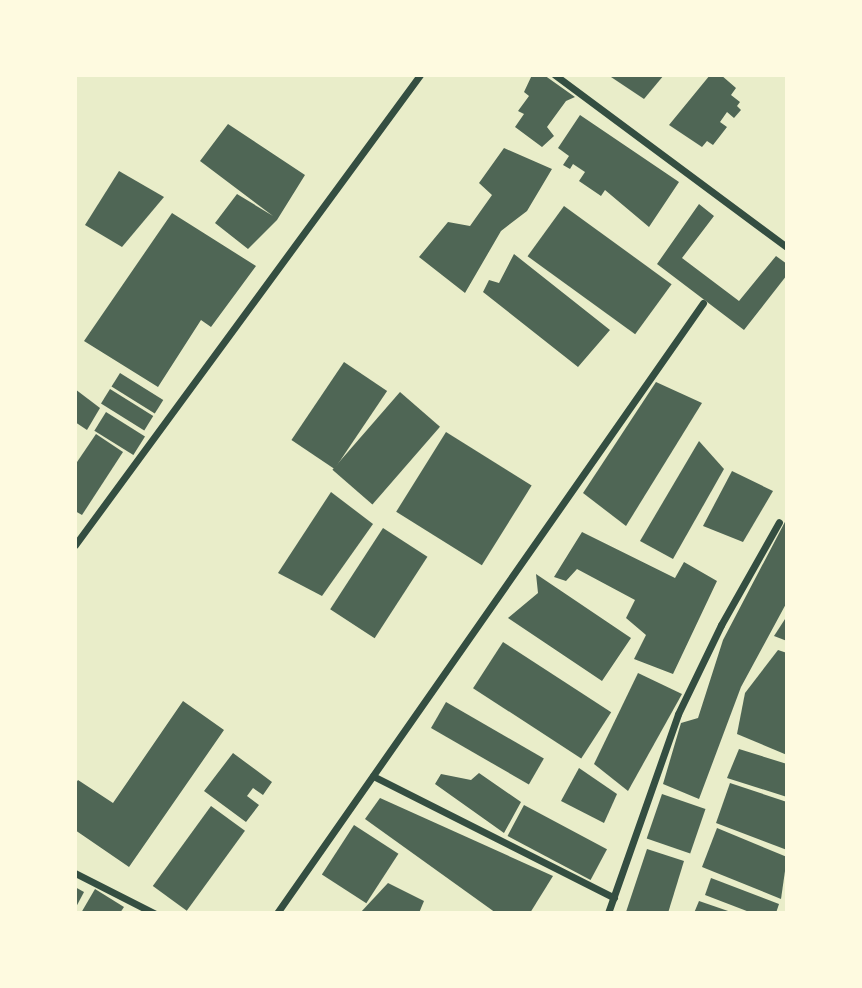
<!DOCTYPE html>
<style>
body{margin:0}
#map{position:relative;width:862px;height:988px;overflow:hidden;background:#e9edc9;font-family:Ubuntu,sans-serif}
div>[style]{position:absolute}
.building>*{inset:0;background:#4f6655;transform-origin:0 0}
.minor>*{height:7px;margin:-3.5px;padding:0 3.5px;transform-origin:3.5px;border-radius:3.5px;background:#344e41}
span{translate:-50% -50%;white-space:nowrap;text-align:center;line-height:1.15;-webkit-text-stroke:5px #fefae0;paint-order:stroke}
.frame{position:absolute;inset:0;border:77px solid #fefae0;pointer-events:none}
</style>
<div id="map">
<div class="building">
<div style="clip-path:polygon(532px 75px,544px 75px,575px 97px,566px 101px,547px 127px,554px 136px,542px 147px,515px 127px,524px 114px,518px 111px,529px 96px,524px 92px)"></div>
<div style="clip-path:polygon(608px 75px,664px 75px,644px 99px)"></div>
<div style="clip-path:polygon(710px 75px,721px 75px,736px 88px,731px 95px,740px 102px,737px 106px,741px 110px,734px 118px,727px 112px,720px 122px,727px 127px,713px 145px,707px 141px,702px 147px,669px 125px)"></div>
<div style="clip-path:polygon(580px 115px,679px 182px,649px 227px,605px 190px,601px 196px,579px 181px,585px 172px,573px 164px,570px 169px,563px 165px,569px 156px,558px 148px)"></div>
<div style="clip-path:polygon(228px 124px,305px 175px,277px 220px,248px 249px,215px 223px,237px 194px,273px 216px,200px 161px)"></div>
<div style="clip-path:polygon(504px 148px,552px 169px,527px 211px,501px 231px,465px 293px,419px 257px,448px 222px,470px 226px,492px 195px,479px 183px)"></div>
<div style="clip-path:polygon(119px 171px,164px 197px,122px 247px,85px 225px)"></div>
<div style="clip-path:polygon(699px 204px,714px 216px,682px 258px,739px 301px,776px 256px,787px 264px,787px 275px,744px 330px,657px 264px)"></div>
<div style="left:564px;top:206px;width:133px;height:62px;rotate:36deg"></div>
<div style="clip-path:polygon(172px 213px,256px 266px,211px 327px,201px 320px,158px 387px,84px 341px)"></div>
<div style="clip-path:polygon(514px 254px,610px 330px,578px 367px,483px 292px,489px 280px,499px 283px)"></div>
<div style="left:344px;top:362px;width:52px;height:94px;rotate:34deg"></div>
<div style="left:120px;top:373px;width:51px;height:16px;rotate:32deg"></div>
<div style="clip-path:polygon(656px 382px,702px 403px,626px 526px,583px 493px)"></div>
<div style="clip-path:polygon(75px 389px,100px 408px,87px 430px,75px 422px)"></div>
<div style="left:110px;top:389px;width:51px;height:17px;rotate:32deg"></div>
<div style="left:400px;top:392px;width:53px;height:103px;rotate:41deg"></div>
<div style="left:106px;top:412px;width:46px;height:22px;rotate:32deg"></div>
<div style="left:446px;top:432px;width:101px;height:94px;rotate:32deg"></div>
<div style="clip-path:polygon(96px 434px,123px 452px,82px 515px,75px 511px,75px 465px)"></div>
<div style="clip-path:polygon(699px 441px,724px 469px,673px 559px,640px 541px)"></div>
<div style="clip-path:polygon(732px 471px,773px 491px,743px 542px,703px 526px)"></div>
<div style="clip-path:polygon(331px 492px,373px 524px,322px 596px,278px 573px)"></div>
<div style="clip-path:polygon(787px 518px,787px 602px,741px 687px,699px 799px,663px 784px,681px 723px,698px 718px,723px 640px)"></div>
<div style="left:383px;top:528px;width:53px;height:97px;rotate:33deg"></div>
<div style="clip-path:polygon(582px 532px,675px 578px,684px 562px,717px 581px,673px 674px,634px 659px,646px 635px,626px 618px,635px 600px,577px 569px,566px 581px,554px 577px)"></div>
<div style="clip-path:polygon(536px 574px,631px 638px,602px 681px,508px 618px,538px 593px)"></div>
<div style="clip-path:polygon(787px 616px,787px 641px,774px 636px)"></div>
<div style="left:503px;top:642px;width:129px;height:55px;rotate:33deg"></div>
<div style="clip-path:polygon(778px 650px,787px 653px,787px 755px,737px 734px,745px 693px)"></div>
<div style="clip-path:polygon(638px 673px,682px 694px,628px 791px,594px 764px)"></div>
<div style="clip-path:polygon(183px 701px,224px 730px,129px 867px,75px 830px,75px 784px,78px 780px,113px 803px)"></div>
<div style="left:446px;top:702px;width:113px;height:30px;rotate:30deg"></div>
<div style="clip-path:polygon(739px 749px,787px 764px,787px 797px,727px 778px)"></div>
<div style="clip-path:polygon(233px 753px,272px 782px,263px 795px,253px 788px,247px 796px,259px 805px,246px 822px,204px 791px)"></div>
<div style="clip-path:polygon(579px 768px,617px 794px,604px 823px,561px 801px)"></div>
<div style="clip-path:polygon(479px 773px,521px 802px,504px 833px,435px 784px,441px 774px,471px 780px)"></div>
<div style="clip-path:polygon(730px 783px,787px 802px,787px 850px,716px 823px)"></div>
<div style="left:662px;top:794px;width:46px;height:47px;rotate:19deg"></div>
<div style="clip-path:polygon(380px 798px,553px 876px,530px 913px,496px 913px,365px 819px)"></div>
<div style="left:524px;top:805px;width:94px;height:35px;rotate:28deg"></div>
<div style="left:211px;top:806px;width:42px;height:99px;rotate:36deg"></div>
<div style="left:354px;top:825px;width:53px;height:59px;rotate:33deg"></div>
<div style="clip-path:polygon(717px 828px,787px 857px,781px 899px,702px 867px)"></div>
<div style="clip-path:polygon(647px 849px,684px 861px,668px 913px,626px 912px)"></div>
<div style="clip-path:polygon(711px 878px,779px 904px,776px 913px,752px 913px,705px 895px)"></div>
<div style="clip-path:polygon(388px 883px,424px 901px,419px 913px,360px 913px)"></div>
<div style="clip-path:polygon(75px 887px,84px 892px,75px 909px)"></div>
<div style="clip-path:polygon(95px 889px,124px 907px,120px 913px,81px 913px)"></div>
<div style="clip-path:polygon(699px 901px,731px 912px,731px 913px,694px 913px)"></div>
</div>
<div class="minor">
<div style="left:555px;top:75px;width:289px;rotate:36.6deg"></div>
<div style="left:75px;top:545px;width:583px;rotate:-53.72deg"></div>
<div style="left:373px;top:776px;width:270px;rotate:26.8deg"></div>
<div style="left:75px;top:873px;width:89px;rotate:26.9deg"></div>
<div style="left:277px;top:913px;width:744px;rotate:-55.07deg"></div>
<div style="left:608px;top:913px;width:211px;rotate:-70.6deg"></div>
<div style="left:678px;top:714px;width:99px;rotate:-64.2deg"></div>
<div style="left:721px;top:625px;width:118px;rotate:-60.6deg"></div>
</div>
<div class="frame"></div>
</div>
